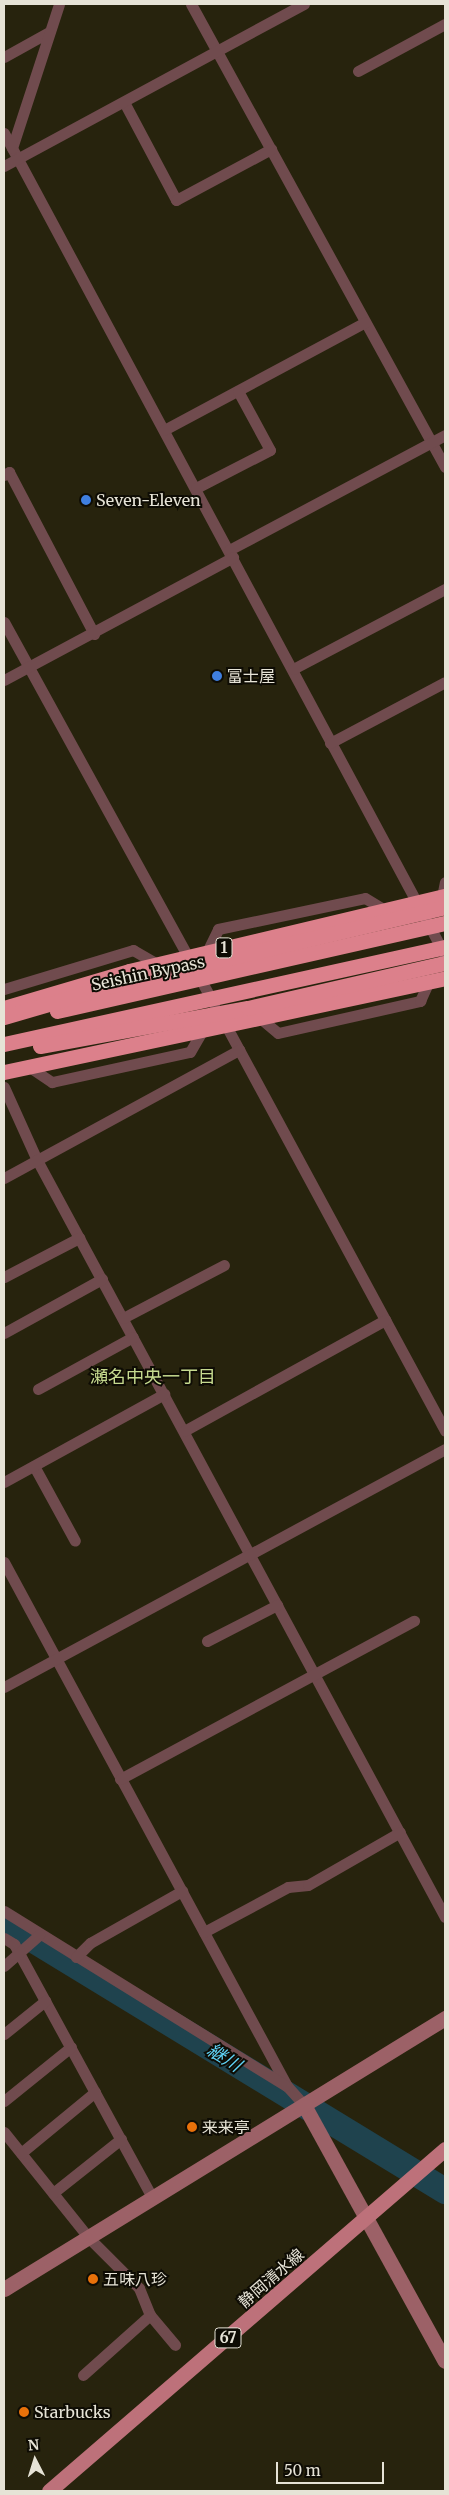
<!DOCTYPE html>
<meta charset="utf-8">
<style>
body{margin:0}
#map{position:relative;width:449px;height:2495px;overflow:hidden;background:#27230d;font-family:Merriweather,"Noto Sans JP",serif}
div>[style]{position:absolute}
.river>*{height:26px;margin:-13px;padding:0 13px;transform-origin:13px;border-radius:13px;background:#1f434e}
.street>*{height:11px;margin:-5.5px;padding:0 5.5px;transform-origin:5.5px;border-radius:5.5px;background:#704b4e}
.secondary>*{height:15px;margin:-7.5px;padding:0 7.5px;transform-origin:7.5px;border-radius:7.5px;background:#9c6167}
.primary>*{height:15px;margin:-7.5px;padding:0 7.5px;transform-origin:7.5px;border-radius:7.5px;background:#bd717a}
.highway>*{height:15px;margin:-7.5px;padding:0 7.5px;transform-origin:7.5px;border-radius:7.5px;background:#dc808b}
.highway-bridge>*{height:15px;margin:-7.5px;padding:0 7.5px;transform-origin:7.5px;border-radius:7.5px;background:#dc808b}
.dots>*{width:14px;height:14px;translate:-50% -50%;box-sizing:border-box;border:2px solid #0e0c04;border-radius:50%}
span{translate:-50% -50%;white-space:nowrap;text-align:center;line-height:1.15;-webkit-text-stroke:4px #0e0c04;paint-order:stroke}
.shield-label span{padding:1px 4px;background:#0e0c04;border:1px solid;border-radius:4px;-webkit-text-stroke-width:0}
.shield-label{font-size:15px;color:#e6e3d6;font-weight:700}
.poi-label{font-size:16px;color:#e6e3d6}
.left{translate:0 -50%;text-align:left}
.street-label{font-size:16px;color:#e6e3d6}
.neighbourhood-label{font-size:18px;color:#c6da8f}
.water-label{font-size:18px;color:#5fd3f7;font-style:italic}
.frame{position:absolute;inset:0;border:5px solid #e6e3d6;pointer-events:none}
.north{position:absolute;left:10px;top:2435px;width:50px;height:50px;-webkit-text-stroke:4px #0e0c04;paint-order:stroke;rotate:355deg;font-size:14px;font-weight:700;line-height:20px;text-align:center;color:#e6e3d6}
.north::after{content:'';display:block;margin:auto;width:18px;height:22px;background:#e6e3d6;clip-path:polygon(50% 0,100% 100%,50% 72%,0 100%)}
.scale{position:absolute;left:276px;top:2462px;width:108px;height:22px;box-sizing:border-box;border:2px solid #e6e3d6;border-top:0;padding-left:6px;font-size:15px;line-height:18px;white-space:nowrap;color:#e6e3d6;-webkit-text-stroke:4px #0e0c04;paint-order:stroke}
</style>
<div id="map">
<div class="river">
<div style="left:4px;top:1922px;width:517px;rotate:31.38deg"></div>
</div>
<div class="street">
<div style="left:191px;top:4px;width:528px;rotate:61.25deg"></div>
<div style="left:4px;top:57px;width:51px;rotate:-29.1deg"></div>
<div style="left:358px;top:71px;width:99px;rotate:-28.4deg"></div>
<div style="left:124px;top:102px;width:111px;rotate:62deg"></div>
<div style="left:176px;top:200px;width:108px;rotate:-28.2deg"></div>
<div style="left:4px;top:133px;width:933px;rotate:61.79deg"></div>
<div style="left:12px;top:148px;width:151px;rotate:-71.9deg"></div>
<div style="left:4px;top:166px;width:341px;rotate:-28.4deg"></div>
<div style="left:164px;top:430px;width:228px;rotate:-28.2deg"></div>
<div style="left:4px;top:475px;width:6px;rotate:-31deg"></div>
<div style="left:9px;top:472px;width:183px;rotate:62.3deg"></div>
<div style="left:196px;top:488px;width:83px;rotate:-27.2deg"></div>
<div style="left:270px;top:450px;width:67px;rotate:-118.5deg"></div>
<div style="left:229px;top:550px;width:245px;rotate:-28deg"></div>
<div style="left:4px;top:622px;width:436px;rotate:61.2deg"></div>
<div style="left:293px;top:669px;width:172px;rotate:-27.8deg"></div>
<div style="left:4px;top:680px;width:260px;rotate:-28.2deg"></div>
<div style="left:330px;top:743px;width:130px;rotate:-27.9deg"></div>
<div style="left:442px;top:897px;width:15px;rotate:-79deg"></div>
<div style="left:207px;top:952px;width:25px;rotate:-64deg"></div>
<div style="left:218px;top:929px;width:150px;rotate:-11.9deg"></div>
<div style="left:365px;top:898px;width:23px;rotate:31deg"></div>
<div style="left:4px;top:989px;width:135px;rotate:-16.8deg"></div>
<div style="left:133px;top:950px;width:28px;rotate:30deg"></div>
<div style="left:260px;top:1018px;width:23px;rotate:40deg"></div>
<div style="left:278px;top:1033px;width:146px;rotate:-12.7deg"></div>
<div style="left:420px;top:1001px;width:22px;rotate:-66deg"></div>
<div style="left:223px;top:1020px;width:467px;rotate:61.6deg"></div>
<div style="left:28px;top:1066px;width:29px;rotate:34deg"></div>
<div style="left:52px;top:1082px;width:141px;rotate:-12.3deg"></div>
<div style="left:190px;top:1052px;width:24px;rotate:-60deg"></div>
<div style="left:4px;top:1087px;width:80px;rotate:65.7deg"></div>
<div style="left:37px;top:1160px;width:860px;rotate:61.68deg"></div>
<div style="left:4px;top:1178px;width:268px;rotate:-28.6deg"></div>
<div style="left:4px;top:1277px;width:85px;rotate:-27.5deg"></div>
<div style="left:123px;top:1318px;width:114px;rotate:-27.7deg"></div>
<div style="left:4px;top:1333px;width:112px;rotate:-28.9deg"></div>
<div style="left:38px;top:1389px;width:108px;rotate:-28.7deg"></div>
<div style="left:184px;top:1431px;width:230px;rotate:-28.9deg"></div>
<div style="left:34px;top:1466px;width:85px;rotate:61.3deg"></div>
<div style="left:4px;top:1482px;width:183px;rotate:-28.8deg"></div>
<div style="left:4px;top:1562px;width:596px;rotate:61.63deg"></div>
<div style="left:287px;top:2086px;width:25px;rotate:48deg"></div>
<div style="left:207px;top:1641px;width:79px;rotate:-27.2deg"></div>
<div style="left:4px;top:1687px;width:501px;rotate:-28.35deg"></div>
<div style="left:120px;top:1779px;width:334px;rotate:-28.3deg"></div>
<div style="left:4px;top:1911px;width:331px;rotate:31.8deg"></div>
<div style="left:204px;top:1932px;width:95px;rotate:-28.2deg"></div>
<div style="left:288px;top:1887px;width:20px;rotate:-6deg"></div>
<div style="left:308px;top:1885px;width:106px;rotate:-29.9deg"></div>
<div style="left:4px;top:1938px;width:12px;rotate:31deg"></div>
<div style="left:14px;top:1944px;width:288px;rotate:61.4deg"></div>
<div style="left:76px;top:1957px;width:20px;rotate:-45deg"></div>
<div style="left:90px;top:1943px;width:106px;rotate:-29.5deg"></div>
<div style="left:4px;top:1966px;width:47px;rotate:-41.5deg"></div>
<div style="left:4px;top:2034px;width:53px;rotate:-38.8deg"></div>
<div style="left:4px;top:2101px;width:86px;rotate:-38.9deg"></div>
<div style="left:4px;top:2132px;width:134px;rotate:51.3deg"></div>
<div style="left:88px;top:2237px;width:72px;rotate:45deg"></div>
<div style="left:139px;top:2288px;width:29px;rotate:68deg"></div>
<div style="left:150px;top:2315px;width:39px;rotate:50deg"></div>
<div style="left:21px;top:2153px;width:96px;rotate:-39.5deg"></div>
<div style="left:53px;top:2193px;width:87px;rotate:-38.5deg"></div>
<div style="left:83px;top:2375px;width:90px;rotate:-41.8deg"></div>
</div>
<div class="secondary">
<div style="left:304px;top:2105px;width:292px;rotate:61.2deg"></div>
<div style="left:4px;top:2289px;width:518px;rotate:-31.57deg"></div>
</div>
<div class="primary">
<div style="left:49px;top:2491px;width:523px;rotate:-40.82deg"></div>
</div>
<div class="highway">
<div style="left:4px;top:1008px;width:130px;rotate:-16.5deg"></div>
<div style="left:129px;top:971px;width:325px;rotate:-13.4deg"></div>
<div style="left:4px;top:1072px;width:451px;rotate:-12deg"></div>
</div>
<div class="highway-bridge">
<div style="left:57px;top:1011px;width:398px;rotate:-12.8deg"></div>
<div style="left:4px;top:1017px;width:111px;rotate:-16.2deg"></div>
<div style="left:111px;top:986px;width:343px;rotate:-13.3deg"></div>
<div style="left:4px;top:1044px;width:452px;rotate:-12.4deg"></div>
<div style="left:40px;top:1046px;width:211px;rotate:-10.4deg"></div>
<div style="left:248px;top:1008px;width:202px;rotate:-12.9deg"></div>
</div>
<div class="dots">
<div style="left:86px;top:500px;background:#3f7fe0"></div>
<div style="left:217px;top:676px;background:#3f7fe0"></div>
<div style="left:192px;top:2127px;background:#e8710a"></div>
<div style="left:93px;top:2279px;background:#e8710a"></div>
<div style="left:24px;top:2412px;background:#e8710a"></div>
</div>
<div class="shield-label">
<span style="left:224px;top:948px">1</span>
<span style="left:228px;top:2338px">67</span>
</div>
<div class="poi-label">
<span class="left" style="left:96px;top:500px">Seven-Eleven</span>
<span class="left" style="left:227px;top:676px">富士屋</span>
<span class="left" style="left:202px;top:2127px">来来亭</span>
<span class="left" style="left:103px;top:2279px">五味八珍</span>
<span class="left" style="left:34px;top:2412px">Starbucks</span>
</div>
<div class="street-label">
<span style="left:148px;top:973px;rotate:-12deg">Seishin Bypass</span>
<span style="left:271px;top:2278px;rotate:-41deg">静岡清水線</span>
</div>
<div class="neighbourhood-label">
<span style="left:153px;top:1377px">瀬名中央一丁目</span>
</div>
<div class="water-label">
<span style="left:224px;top:2058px;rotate:32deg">継川</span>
</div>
<div class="frame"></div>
<div class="north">N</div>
<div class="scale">50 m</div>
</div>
